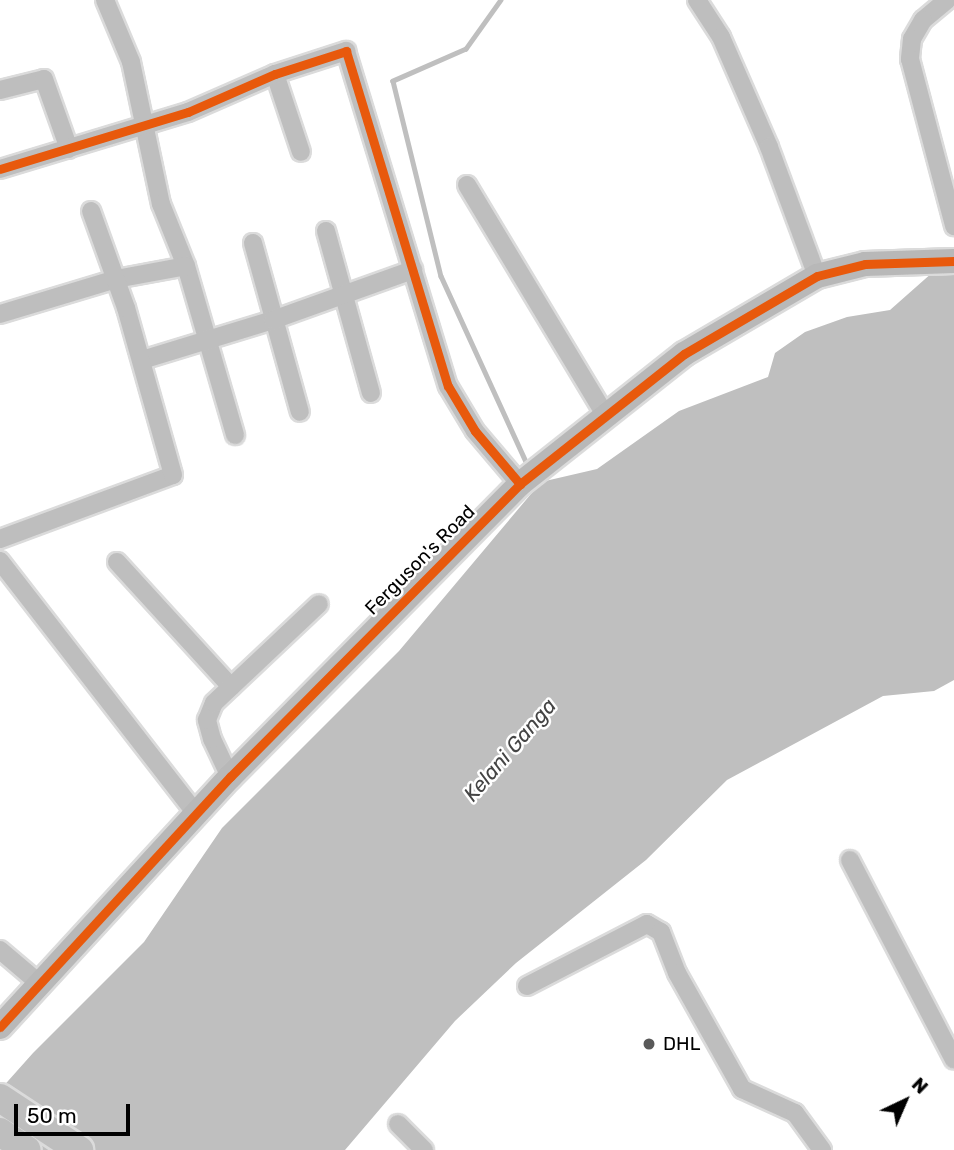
<!DOCTYPE html>
<style>
body{margin:0}
#map{position:relative;width:954px;height:1150px;overflow:hidden;background:#fff;font-family:Rubik,sans-serif}
div>[style]{position:absolute}
.water>*{inset:0;background:#bfbfbf}
.stream>*{height:4.5px;margin:-2.25px;padding:0 2.25px;transform-origin:2.25px;border-radius:2.25px;background:#bfbfbf}
.roads{filter:drop-shadow(2px 0 #dbdbdb) drop-shadow(-2px 0 #dbdbdb) drop-shadow(0 2px #dbdbdb) drop-shadow(0 -2px #dbdbdb)}
.street>*{height:18px;margin:-9px;padding:0 9px;transform-origin:9px;border-radius:9px;background:#bebebe}
.secondary>*{height:24px;margin:-12px;padding:0 12px;transform-origin:12px;border-radius:12px;background:#b8b8b8}
.primary>*{height:28px;margin:-14px;padding:0 14px;transform-origin:14px;border-radius:14px;background:#bebebe}
.cycleway>*{height:9px;margin:-4.5px;padding:0 4.5px;transform-origin:4.5px;border-radius:4.5px;background:#e8590c}
.dots>*{width:19px;height:19px;translate:-50% -50%;box-sizing:border-box;border:4px solid #fff;border-radius:50%}
span{translate:-50% -50%;white-space:nowrap;text-align:center;line-height:1.15;-webkit-text-stroke:5px #fff;paint-order:stroke}
.street-label{font-size:19px;color:#000}
.poi-label{font-size:19px;color:#000}
.left{translate:0 -50%;text-align:left}
.water-label{font-size:21px;color:#444;font-style:italic}
.north{position:absolute;left:870px;top:1066px;width:70px;height:70px;-webkit-text-stroke:5px #fff;paint-order:stroke;rotate:44deg;font-size:19px;font-weight:700;line-height:28px;text-align:center;color:#000}
.north::after{content:'';display:block;margin:auto;width:24px;height:32px;background:#000;clip-path:polygon(50% 0,100% 100%,50% 72%,0 100%)}
.scale{position:absolute;left:14px;top:1104px;width:116px;height:32px;box-sizing:border-box;border:4px solid #000;border-top:0;padding-left:9px;font-size:21px;line-height:24px;white-space:nowrap;color:#000;-webkit-text-stroke:5px #fff;paint-order:stroke}
</style>
<div id="map">
<div class="water">
<div style="clip-path:polygon(954px 271px,954px 680px,934px 691px,883px 696px,727px 780px,646px 860px,516px 963px,455px 1021px,345px 1150px,0 1150px,0 1090px,33px 1053px,144px 942px,222px 828px,399px 651px,541px 482px,597px 469px,679px 411px,768px 377px,775px 353px,805px 332px,847px 317px,890px 310px,933px 272px)"></div>
</div>
<div class="stream">
<div style="left:501px;top:0;width:60px;rotate:125.5deg"></div>
<div style="left:466px;top:49px;width:80px;rotate:156.3deg"></div>
<div style="left:393px;top:81px;width:201px;rotate:76.2deg"></div>
<div style="left:441px;top:276px;width:211px;rotate:65.4deg"></div>
</div>
<div class="roads">
<div class="street">
<div style="left:105px;top:0;width:67px;rotate:67.2deg"></div>
<div style="left:131px;top:62px;width:145px;rotate:78.1deg"></div>
<div style="left:161px;top:204px;width:67px;rotate:68deg"></div>
<div style="left:186px;top:266px;width:176px;rotate:73.8deg"></div>
<div style="left:697px;top:0;width:44px;rotate:57deg"></div>
<div style="left:721px;top:37px;width:120px;rotate:66.4deg"></div>
<div style="left:769px;top:147px;width:138px;rotate:69.6deg"></div>
<div style="left:947px;top:0;width:31px;rotate:140deg"></div>
<div style="left:923px;top:20px;width:22px;rotate:120deg"></div>
<div style="left:912px;top:39px;width:20px;rotate:96deg"></div>
<div style="left:910px;top:59px;width:173px;rotate:75.2deg"></div>
<div style="left:275px;top:74px;width:82px;rotate:71.6deg"></div>
<div style="left:0;top:90px;width:45px;rotate:-14deg"></div>
<div style="left:44px;top:79px;width:74px;rotate:70.3deg"></div>
<div style="left:0;top:169px;width:196px;rotate:-16.9deg"></div>
<div style="left:188px;top:112px;width:95px;rotate:-23.6deg"></div>
<div style="left:275px;top:74px;width:75px;rotate:-17.9deg"></div>
<div style="left:346px;top:51px;width:350px;rotate:73.1deg"></div>
<div style="left:448px;top:386px;width:52px;rotate:59deg"></div>
<div style="left:475px;top:431px;width:70px;rotate:49.7deg"></div>
<div style="left:467px;top:185px;width:270px;rotate:59deg"></div>
<div style="left:326px;top:231px;width:168px;rotate:74.5deg"></div>
<div style="left:253px;top:243px;width:175px;rotate:74.5deg"></div>
<div style="left:0;top:314px;width:121px;rotate:-16.8deg"></div>
<div style="left:116px;top:279px;width:71px;rotate:-10.5deg"></div>
<div style="left:142px;top:360px;width:137px;rotate:-17deg"></div>
<div style="left:273px;top:320px;width:149px;rotate:-19.7deg"></div>
<div style="left:0;top:539px;width:184px;rotate:-20.3deg"></div>
<div style="left:173px;top:475px;width:173px;rotate:-105.7deg"></div>
<div style="left:126px;top:308px;width:103px;rotate:-109.8deg"></div>
<div style="left:0;top:561px;width:320px;rotate:52.2deg"></div>
<div style="left:117px;top:562px;width:169px;rotate:47.6deg"></div>
<div style="left:230px;top:777px;width:42px;rotate:-115.3deg"></div>
<div style="left:212px;top:739px;width:20px;rotate:-105deg"></div>
<div style="left:207px;top:720px;width:18px;rotate:-68deg"></div>
<div style="left:214px;top:703px;width:144px;rotate:-43.3deg"></div>
<div style="left:850px;top:860px;width:225px;rotate:62.5deg"></div>
<div style="left:0;top:950px;width:52px;rotate:40.4deg"></div>
<div style="left:527px;top:986px;width:135px;rotate:-27.3deg"></div>
<div style="left:647px;top:924px;width:16px;rotate:30deg"></div>
<div style="left:661px;top:932px;width:44px;rotate:68.7deg"></div>
<div style="left:677px;top:973px;width:133px;rotate:60.7deg"></div>
<div style="left:742px;top:1089px;width:58px;rotate:24.4deg"></div>
<div style="left:795px;top:1113px;width:46px;rotate:53.9deg"></div>
<div style="left:398px;top:1124px;width:37px;rotate:45deg"></div>
</div>
<div class="secondary">
<div style="left:0;top:1027px;width:340px;rotate:-47.4deg"></div>
<div style="left:230px;top:777px;width:412px;rotate:-45.3deg"></div>
<div style="left:520px;top:484px;width:209px;rotate:-38.4deg"></div>
<div style="left:684px;top:354px;width:154px;rotate:-30.4deg"></div>
<div style="left:817px;top:276px;width:49px;rotate:-14deg"></div>
<div style="left:865px;top:264px;width:89px;rotate:-1.9deg"></div>
</div>
<div class="primary">
<div style="left:0;top:1098px;width:95px;rotate:33.4deg"></div>
<div style="left:0;top:1132px;width:32px;rotate:34deg"></div>
</div>
</div>
<div class="cycleway">
<div style="left:0;top:169px;width:196px;rotate:-16.9deg"></div>
<div style="left:188px;top:112px;width:95px;rotate:-23.6deg"></div>
<div style="left:275px;top:74px;width:75px;rotate:-17.9deg"></div>
<div style="left:346px;top:51px;width:350px;rotate:73.1deg"></div>
<div style="left:448px;top:386px;width:52px;rotate:59deg"></div>
<div style="left:475px;top:431px;width:70px;rotate:49.7deg"></div>
<div style="left:0;top:1027px;width:340px;rotate:-47.4deg"></div>
<div style="left:230px;top:777px;width:412px;rotate:-45.3deg"></div>
<div style="left:520px;top:484px;width:209px;rotate:-38.4deg"></div>
<div style="left:684px;top:354px;width:154px;rotate:-30.4deg"></div>
<div style="left:817px;top:276px;width:49px;rotate:-14deg"></div>
<div style="left:865px;top:264px;width:89px;rotate:-1.9deg"></div>
</div>
<div class="dots">
<div style="left:649px;top:1044px;background:#595959"></div>
</div>
<div class="street-label">
<span style="left:420px;top:560px;rotate:-45deg">Ferguson's Road</span>
</div>
<div class="poi-label">
<span class="left" style="left:663px;top:1044px">DHL</span>
</div>
<div class="water-label">
<span style="left:510px;top:750px;rotate:-49deg">Kelani Ganga</span>
</div>
<div class="north">N</div>
<div class="scale">50 m</div>
</div>
